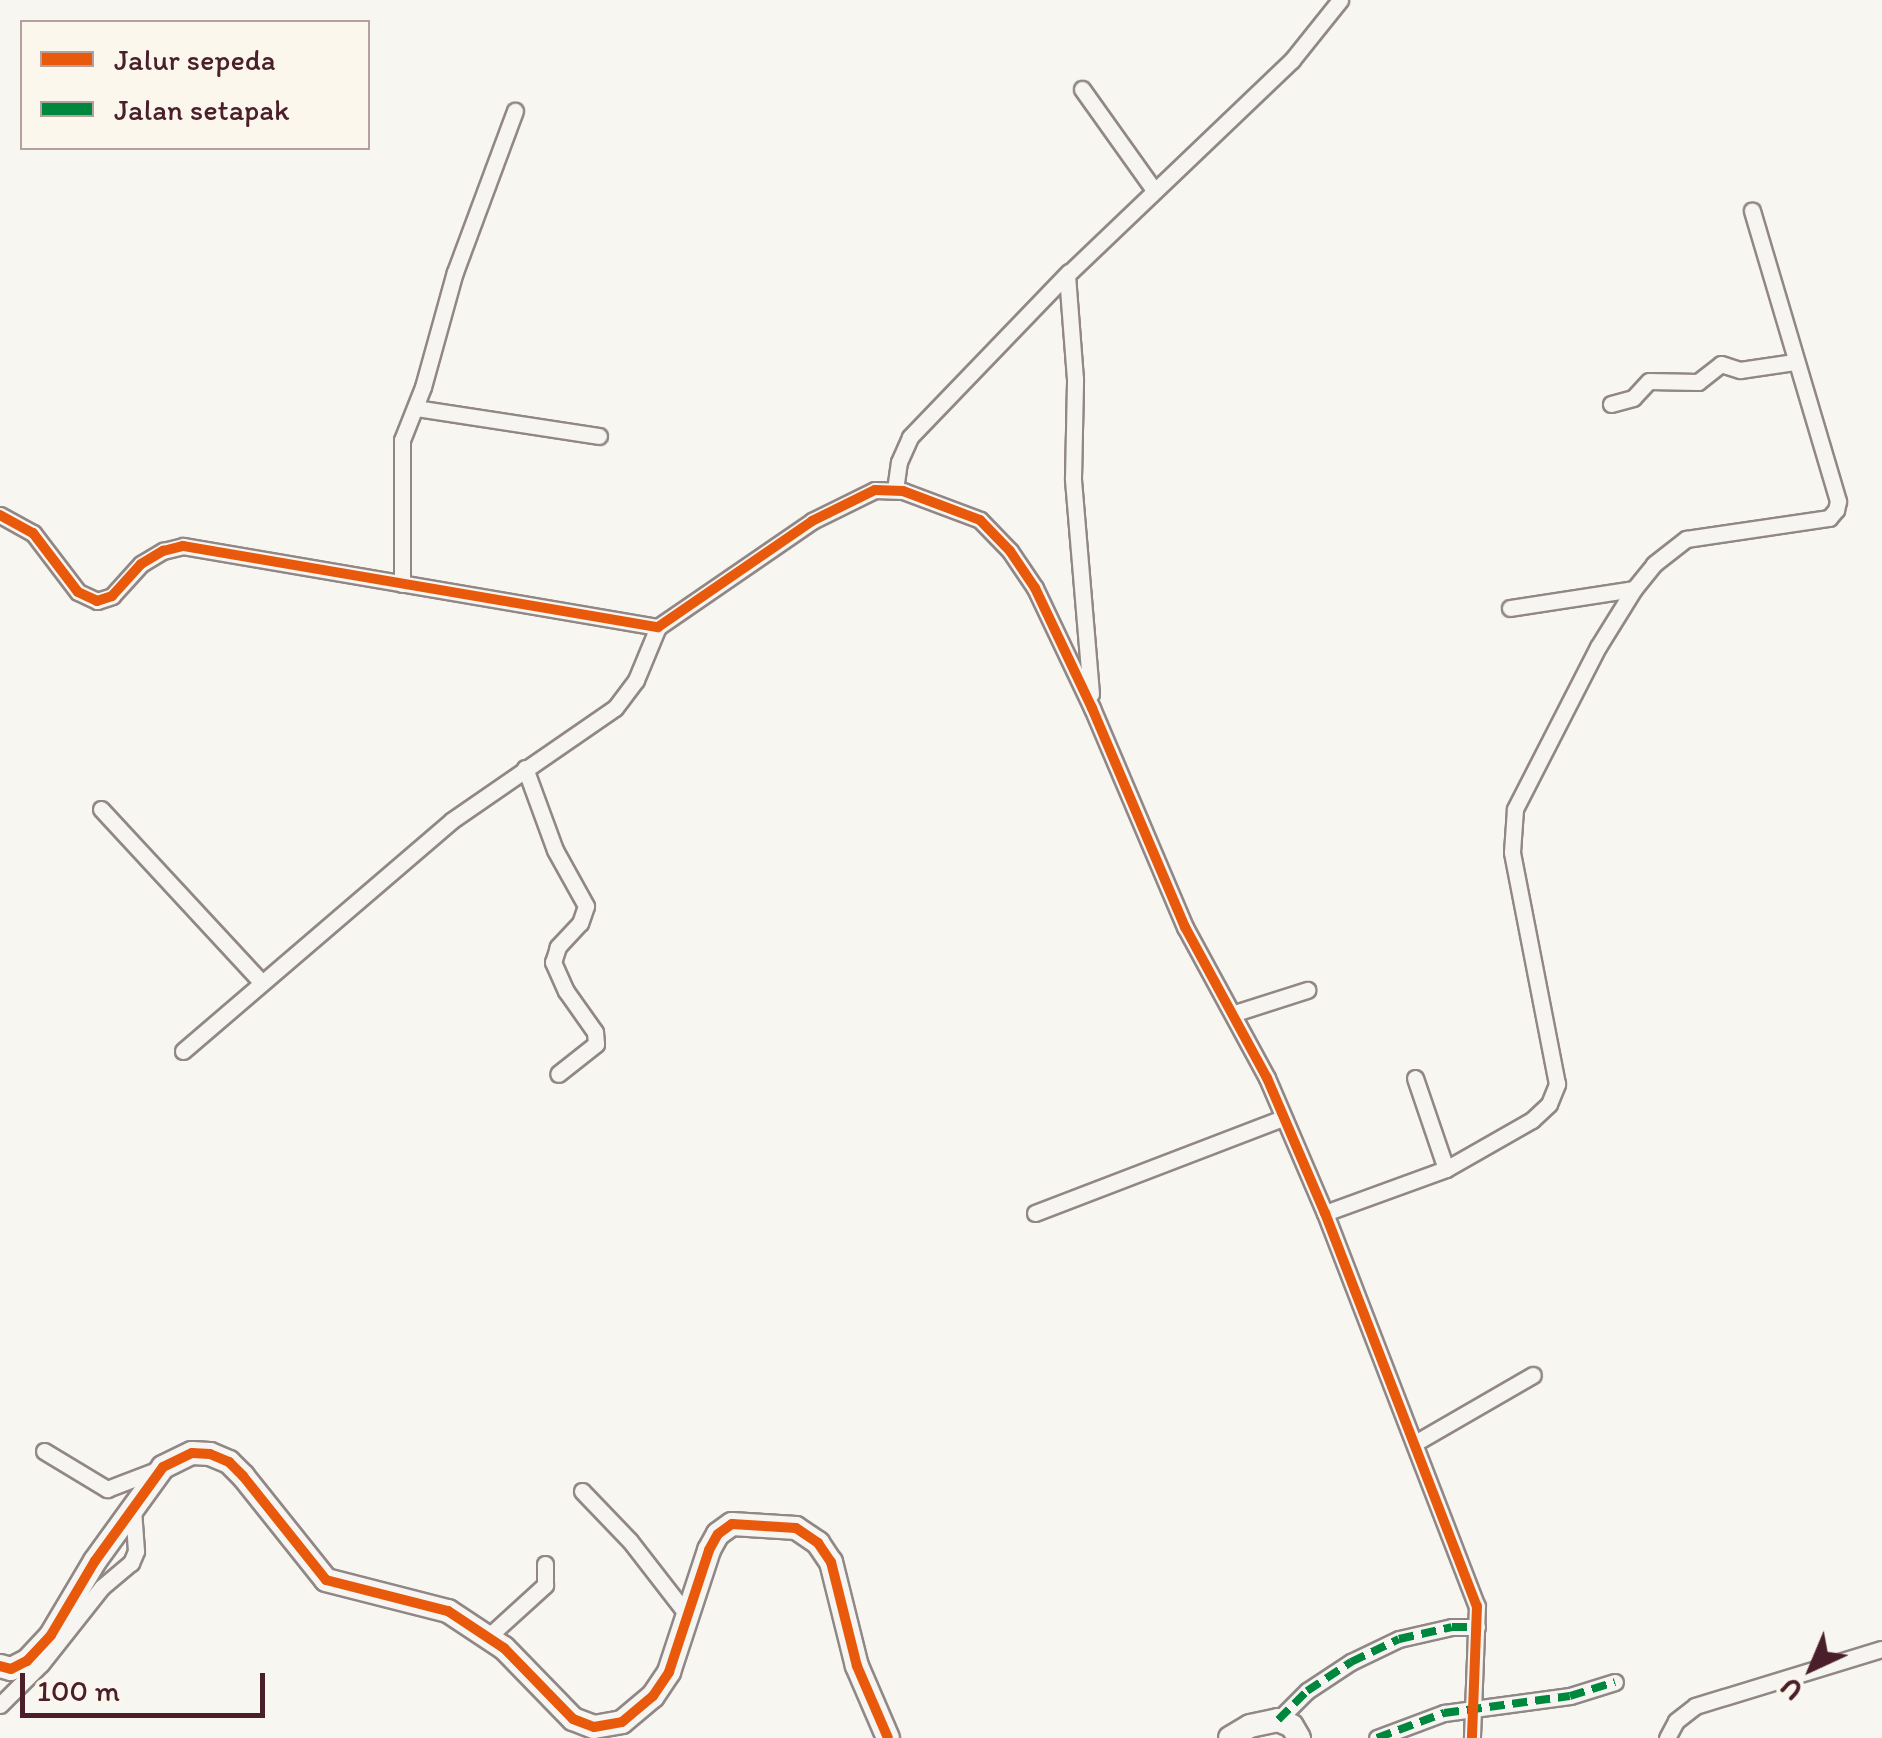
<!DOCTYPE html>
<style>
body{margin:0}
#map{position:relative;width:1882px;height:1738px;overflow:hidden;background:#f8f6f0;font-family:Itim,sans-serif}
div>[style]{position:absolute}
.roads{filter:drop-shadow(2px 0 #918787) drop-shadow(-2px 0 #918787) drop-shadow(0 2px #918787) drop-shadow(0 -2px #918787)}
.street>*{height:15px;margin:-7.5px;padding:0 7.5px;transform-origin:7.5px;border-radius:7.5px;background:#f6f5f1}
.secondary>*{height:22px;margin:-11px;padding:0 11px;transform-origin:11px;border-radius:11px;background:#f6f5f1}
.quiet>*{height:8px;margin-top:-4px;transform-origin:0;background:repeating-linear-gradient(90deg,#00873e 0 15px,transparent 0 23px)}
.cycleway>*{height:10px;margin:-5px;padding:0 5px;transform-origin:5px;border-radius:5px;background:#e8590c}
span{translate:-50% -50%;white-space:nowrap;text-align:center;line-height:1.15;-webkit-text-stroke:8px #fbf7ec;paint-order:stroke}
.legend{position:absolute;left:20px;top:20px;width:350px;height:130px;box-sizing:border-box;background:#fbf7ec;border:2px solid #b4a19f;margin:0;padding:12px 18px;list-style:none;font-size:30px;color:#4a1f2b}
.legend li{display:flex;align-items:center;gap:20px;height:50px}
.legend b{width:50px;border:2px solid #b4a19f}
.north{position:absolute;left:1762px;top:1618px;width:100px;height:100px;-webkit-text-stroke:8px #fbf7ec;paint-order:stroke;rotate:224deg;font-size:28px;font-weight:700;line-height:40px;text-align:center;color:#4a1f2b}
.north::after{content:'';display:block;margin:auto;width:35px;height:45px;background:#4a1f2b;clip-path:polygon(50% 0,100% 100%,50% 72%,0 100%)}
.scale{position:absolute;left:20px;top:1673px;width:245px;height:45px;box-sizing:border-box;border:5px solid #4a1f2b;border-top:0;padding-left:12px;font-size:30px;line-height:35px;white-space:nowrap;color:#4a1f2b;-webkit-text-stroke:8px #fbf7ec;paint-order:stroke}
</style>
<div id="map">
<div class="roads">
<div class="street">
<div style="left:1082px;top:89px;width:124px;rotate:54.5deg"></div>
<div style="left:1611px;top:404px;width:23px;rotate:-15deg"></div>
<div style="left:1633px;top:398px;width:23px;rotate:-47deg"></div>
<div style="left:1649px;top:381px;width:49px;rotate:1.2deg"></div>
<div style="left:1698px;top:382px;width:29px;rotate:-38deg"></div>
<div style="left:1721px;top:364px;width:20px;rotate:18deg"></div>
<div style="left:1740px;top:370px;width:55px;rotate:-8.4deg"></div>
<div style="left:416px;top:408px;width:185px;rotate:8.7deg"></div>
<div style="left:895px;top:490px;width:28px;rotate:-82deg"></div>
<div style="left:899px;top:462px;width:27px;rotate:-66deg"></div>
<div style="left:910px;top:437px;width:229px;rotate:-46.1deg"></div>
<div style="left:0;top:515px;width:38px;rotate:29deg"></div>
<div style="left:33px;top:533px;width:74px;rotate:52.7deg"></div>
<div style="left:78px;top:592px;width:21px;rotate:25deg"></div>
<div style="left:97px;top:601px;width:16px;rotate:-18deg"></div>
<div style="left:112px;top:596px;width:43px;rotate:-47.8deg"></div>
<div style="left:141px;top:564px;width:26px;rotate:-31deg"></div>
<div style="left:163px;top:551px;width:21px;rotate:-14deg"></div>
<div style="left:183px;top:546px;width:482px;rotate:9.7deg"></div>
<div style="left:658px;top:627px;width:187px;rotate:-34.5deg"></div>
<div style="left:812px;top:521px;width:70px;rotate:-26.2deg"></div>
<div style="left:875px;top:490px;width:28px;rotate:2deg"></div>
<div style="left:903px;top:491px;width:82px;rotate:20.6deg"></div>
<div style="left:980px;top:520px;width:43px;rotate:45.9deg"></div>
<div style="left:1010px;top:551px;width:45px;rotate:56deg"></div>
<div style="left:1035px;top:588px;width:133px;rotate:64.6deg"></div>
<div style="left:1092px;top:708px;width:238px;rotate:67deg"></div>
<div style="left:1185px;top:927px;width:172px;rotate:61.5deg"></div>
<div style="left:1267px;top:1078px;width:147px;rotate:66.8deg"></div>
<div style="left:1325px;top:1213px;width:421px;rotate:68.9deg"></div>
<div style="left:1477px;top:1606px;width:132px;rotate:92.2deg"></div>
<div style="left:402px;top:584px;width:144px;rotate:-90deg"></div>
<div style="left:402px;top:440px;width:57px;rotate:-68.4deg"></div>
<div style="left:423px;top:387px;width:119px;rotate:-74.5deg"></div>
<div style="left:455px;top:272px;width:172px;rotate:-69.6deg"></div>
<div style="left:1510px;top:608px;width:125px;rotate:-8.7deg"></div>
<div style="left:1091px;top:694px;width:217px;rotate:-94.8deg"></div>
<div style="left:1073px;top:478px;width:99px;rotate:-88.8deg"></div>
<div style="left:1075px;top:379px;width:104px;rotate:-94.4deg"></div>
<div style="left:1067px;top:275px;width:311px;rotate:-43.7deg"></div>
<div style="left:1292px;top:60px;width:77px;rotate:-51.3deg"></div>
<div style="left:525px;top:768px;width:87px;rotate:69.9deg"></div>
<div style="left:555px;top:850px;width:64px;rotate:61deg"></div>
<div style="left:586px;top:906px;width:18px;rotate:109deg"></div>
<div style="left:580px;top:923px;width:33px;rotate:133deg"></div>
<div style="left:558px;top:947px;width:16px;rotate:108deg"></div>
<div style="left:553px;top:962px;width:32px;rotate:66deg"></div>
<div style="left:566px;top:991px;width:50px;rotate:54.7deg"></div>
<div style="left:595px;top:1032px;width:12px;rotate:85deg"></div>
<div style="left:596px;top:1044px;width:48px;rotate:141.7deg"></div>
<div style="left:101px;top:809px;width:236px;rotate:47.2deg"></div>
<div style="left:1235px;top:1013px;width:76px;rotate:-17.7deg"></div>
<div style="left:183px;top:1051px;width:353px;rotate:-40.6deg"></div>
<div style="left:451px;top:821px;width:199px;rotate:-34.6deg"></div>
<div style="left:615px;top:708px;width:35px;rotate:-53deg"></div>
<div style="left:636px;top:680px;width:57px;rotate:-67.5deg"></div>
<div style="left:1446px;top:1169px;width:99px;rotate:-29.7deg"></div>
<div style="left:1532px;top:1120px;width:23px;rotate:-43deg"></div>
<div style="left:1549px;top:1104px;width:22px;rotate:-68deg"></div>
<div style="left:1557px;top:1084px;width:236px;rotate:-101deg"></div>
<div style="left:1512px;top:852px;width:43px;rotate:-86deg"></div>
<div style="left:1515px;top:809px;width:182px;rotate:-62.9deg"></div>
<div style="left:1598px;top:647px;width:68px;rotate:-58.2deg"></div>
<div style="left:1634px;top:589px;width:32px;rotate:-51deg"></div>
<div style="left:1654px;top:564px;width:41px;rotate:-38deg"></div>
<div style="left:1686px;top:539px;width:145px;rotate:-8.4deg"></div>
<div style="left:1829px;top:518px;width:11px;rotate:-49deg"></div>
<div style="left:1836px;top:510px;width:9px;rotate:-77deg"></div>
<div style="left:1838px;top:501px;width:303px;rotate:-106.5deg"></div>
<div style="left:1035px;top:1213px;width:266px;rotate:-21deg"></div>
<div style="left:1325px;top:1213px;width:129px;rotate:-20deg"></div>
<div style="left:1446px;top:1169px;width:96px;rotate:-108.8deg"></div>
<div style="left:1415px;top:1443px;width:136px;rotate:-30deg"></div>
<div style="left:44px;top:1451px;width:74px;rotate:31.1deg"></div>
<div style="left:107px;top:1489px;width:56px;rotate:-21deg"></div>
<div style="left:582px;top:1491px;width:69px;rotate:46.2deg"></div>
<div style="left:630px;top:1541px;width:96px;rotate:52.2deg"></div>
<div style="left:489px;top:1636px;width:76px;rotate:-42.3deg"></div>
<div style="left:545px;top:1585px;width:21px;rotate:-90deg"></div>
<div style="left:0;top:1705px;width:58px;rotate:-45deg"></div>
<div style="left:41px;top:1664px;width:98px;rotate:-51.6deg"></div>
<div style="left:102px;top:1587px;width:38px;rotate:-40deg"></div>
<div style="left:131px;top:1563px;width:13px;rotate:-67deg"></div>
<div style="left:136px;top:1551px;width:42px;rotate:-94.1deg"></div>
<div style="left:1278px;top:1720px;width:41px;rotate:-45deg"></div>
<div style="left:1307px;top:1691px;width:53px;rotate:-33.4deg"></div>
<div style="left:1351px;top:1662px;width:53px;rotate:-25.6deg"></div>
<div style="left:1399px;top:1639px;width:54px;rotate:-12.8deg"></div>
<div style="left:1452px;top:1627px;width:25px"></div>
<div style="left:1377px;top:1738px;width:72px;rotate:-20.5deg"></div>
<div style="left:1444px;top:1713px;width:127px;rotate:-7.7deg"></div>
<div style="left:1570px;top:1696px;width:47px;rotate:-17.3deg"></div>
<div style="left:1667px;top:1738px;width:19px;rotate:-62deg"></div>
<div style="left:1676px;top:1721px;width:24px;rotate:-38deg"></div>
<div style="left:1695px;top:1706px;width:195px;rotate:-17deg"></div>
</div>
<div class="secondary">
<div style="left:0;top:1666px;width:11px;rotate:15deg"></div>
<div style="left:11px;top:1669px;width:18px;rotate:-27deg"></div>
<div style="left:27px;top:1661px;width:35px;rotate:-47deg"></div>
<div style="left:51px;top:1635px;width:86px;rotate:-59.3deg"></div>
<div style="left:95px;top:1561px;width:116px;rotate:-54.1deg"></div>
<div style="left:163px;top:1467px;width:32px;rotate:-26deg"></div>
<div style="left:192px;top:1453px;width:18px;rotate:3deg"></div>
<div style="left:210px;top:1454px;width:21px;rotate:23deg"></div>
<div style="left:229px;top:1462px;width:20px;rotate:45deg"></div>
<div style="left:243px;top:1476px;width:133px;rotate:51.4deg"></div>
<div style="left:326px;top:1580px;width:126px;rotate:14.3deg"></div>
<div style="left:448px;top:1611px;width:67px;rotate:33.5deg"></div>
<div style="left:504px;top:1648px;width:99px;rotate:45.8deg"></div>
<div style="left:573px;top:1719px;width:22px;rotate:21deg"></div>
<div style="left:594px;top:1727px;width:28px;rotate:-10deg"></div>
<div style="left:622px;top:1722px;width:40px;rotate:-40deg"></div>
<div style="left:653px;top:1696px;width:29px;rotate:-56deg"></div>
<div style="left:669px;top:1672px;width:128px;rotate:-71.8deg"></div>
<div style="left:709px;top:1550px;width:18px;rotate:-61deg"></div>
<div style="left:718px;top:1534px;width:17px;rotate:-36deg"></div>
<div style="left:732px;top:1524px;width:64px;rotate:3.6deg"></div>
<div style="left:796px;top:1528px;width:27px;rotate:34deg"></div>
<div style="left:818px;top:1543px;width:23px;rotate:56deg"></div>
<div style="left:831px;top:1562px;width:107px;rotate:76deg"></div>
<div style="left:857px;top:1666px;width:78px;rotate:66.7deg"></div>
<div style="left:1230px;top:1738px;width:23px;rotate:-31deg"></div>
<div style="left:1250px;top:1726px;width:29px;rotate:-12deg"></div>
<div style="left:1278px;top:1720px;width:15px;rotate:23deg"></div>
<div style="left:1292px;top:1726px;width:14px;rotate:60deg"></div>
</div>
</div>
<div class="quiet">
<div style="left:1278px;top:1720px;width:41px;rotate:-45deg"></div>
<div style="left:1307px;top:1691px;width:53px;rotate:-33.4deg"></div>
<div style="left:1351px;top:1662px;width:53px;rotate:-25.6deg"></div>
<div style="left:1399px;top:1639px;width:54px;rotate:-12.8deg"></div>
<div style="left:1452px;top:1627px;width:25px"></div>
<div style="left:1377px;top:1738px;width:72px;rotate:-20.5deg"></div>
<div style="left:1444px;top:1713px;width:127px;rotate:-7.7deg"></div>
<div style="left:1570px;top:1696px;width:47px;rotate:-17.3deg"></div>
</div>
<div class="cycleway">
<div style="left:0;top:515px;width:38px;rotate:29deg"></div>
<div style="left:33px;top:533px;width:74px;rotate:52.7deg"></div>
<div style="left:78px;top:592px;width:21px;rotate:25deg"></div>
<div style="left:97px;top:601px;width:16px;rotate:-18deg"></div>
<div style="left:112px;top:596px;width:43px;rotate:-47.8deg"></div>
<div style="left:141px;top:564px;width:26px;rotate:-31deg"></div>
<div style="left:163px;top:551px;width:21px;rotate:-14deg"></div>
<div style="left:183px;top:546px;width:482px;rotate:9.7deg"></div>
<div style="left:658px;top:627px;width:187px;rotate:-34.5deg"></div>
<div style="left:812px;top:521px;width:70px;rotate:-26.2deg"></div>
<div style="left:875px;top:490px;width:28px;rotate:2deg"></div>
<div style="left:903px;top:491px;width:82px;rotate:20.6deg"></div>
<div style="left:980px;top:520px;width:43px;rotate:45.9deg"></div>
<div style="left:1010px;top:551px;width:45px;rotate:56deg"></div>
<div style="left:1035px;top:588px;width:133px;rotate:64.6deg"></div>
<div style="left:1092px;top:708px;width:238px;rotate:67deg"></div>
<div style="left:1185px;top:927px;width:172px;rotate:61.5deg"></div>
<div style="left:1267px;top:1078px;width:147px;rotate:66.8deg"></div>
<div style="left:1325px;top:1213px;width:421px;rotate:68.9deg"></div>
<div style="left:1477px;top:1606px;width:132px;rotate:92.2deg"></div>
<div style="left:0;top:1666px;width:11px;rotate:15deg"></div>
<div style="left:11px;top:1669px;width:18px;rotate:-27deg"></div>
<div style="left:27px;top:1661px;width:35px;rotate:-47deg"></div>
<div style="left:51px;top:1635px;width:86px;rotate:-59.3deg"></div>
<div style="left:95px;top:1561px;width:116px;rotate:-54.1deg"></div>
<div style="left:163px;top:1467px;width:32px;rotate:-26deg"></div>
<div style="left:192px;top:1453px;width:18px;rotate:3deg"></div>
<div style="left:210px;top:1454px;width:21px;rotate:23deg"></div>
<div style="left:229px;top:1462px;width:20px;rotate:45deg"></div>
<div style="left:243px;top:1476px;width:133px;rotate:51.4deg"></div>
<div style="left:326px;top:1580px;width:126px;rotate:14.3deg"></div>
<div style="left:448px;top:1611px;width:67px;rotate:33.5deg"></div>
<div style="left:504px;top:1648px;width:99px;rotate:45.8deg"></div>
<div style="left:573px;top:1719px;width:22px;rotate:21deg"></div>
<div style="left:594px;top:1727px;width:28px;rotate:-10deg"></div>
<div style="left:622px;top:1722px;width:40px;rotate:-40deg"></div>
<div style="left:653px;top:1696px;width:29px;rotate:-56deg"></div>
<div style="left:669px;top:1672px;width:128px;rotate:-71.8deg"></div>
<div style="left:709px;top:1550px;width:18px;rotate:-61deg"></div>
<div style="left:718px;top:1534px;width:17px;rotate:-36deg"></div>
<div style="left:732px;top:1524px;width:64px;rotate:3.6deg"></div>
<div style="left:796px;top:1528px;width:27px;rotate:34deg"></div>
<div style="left:818px;top:1543px;width:23px;rotate:56deg"></div>
<div style="left:831px;top:1562px;width:107px;rotate:76deg"></div>
<div style="left:857px;top:1666px;width:78px;rotate:66.7deg"></div>
</div>
<ul class="legend">
<li><b style="height:12px;background:#e8590c"></b>Jalur sepeda</li>
<li><b style="height:12px;background:#00873e"></b>Jalan setapak</li>
</ul>
<div class="north">U</div>
<div class="scale">100 m</div>
</div>
